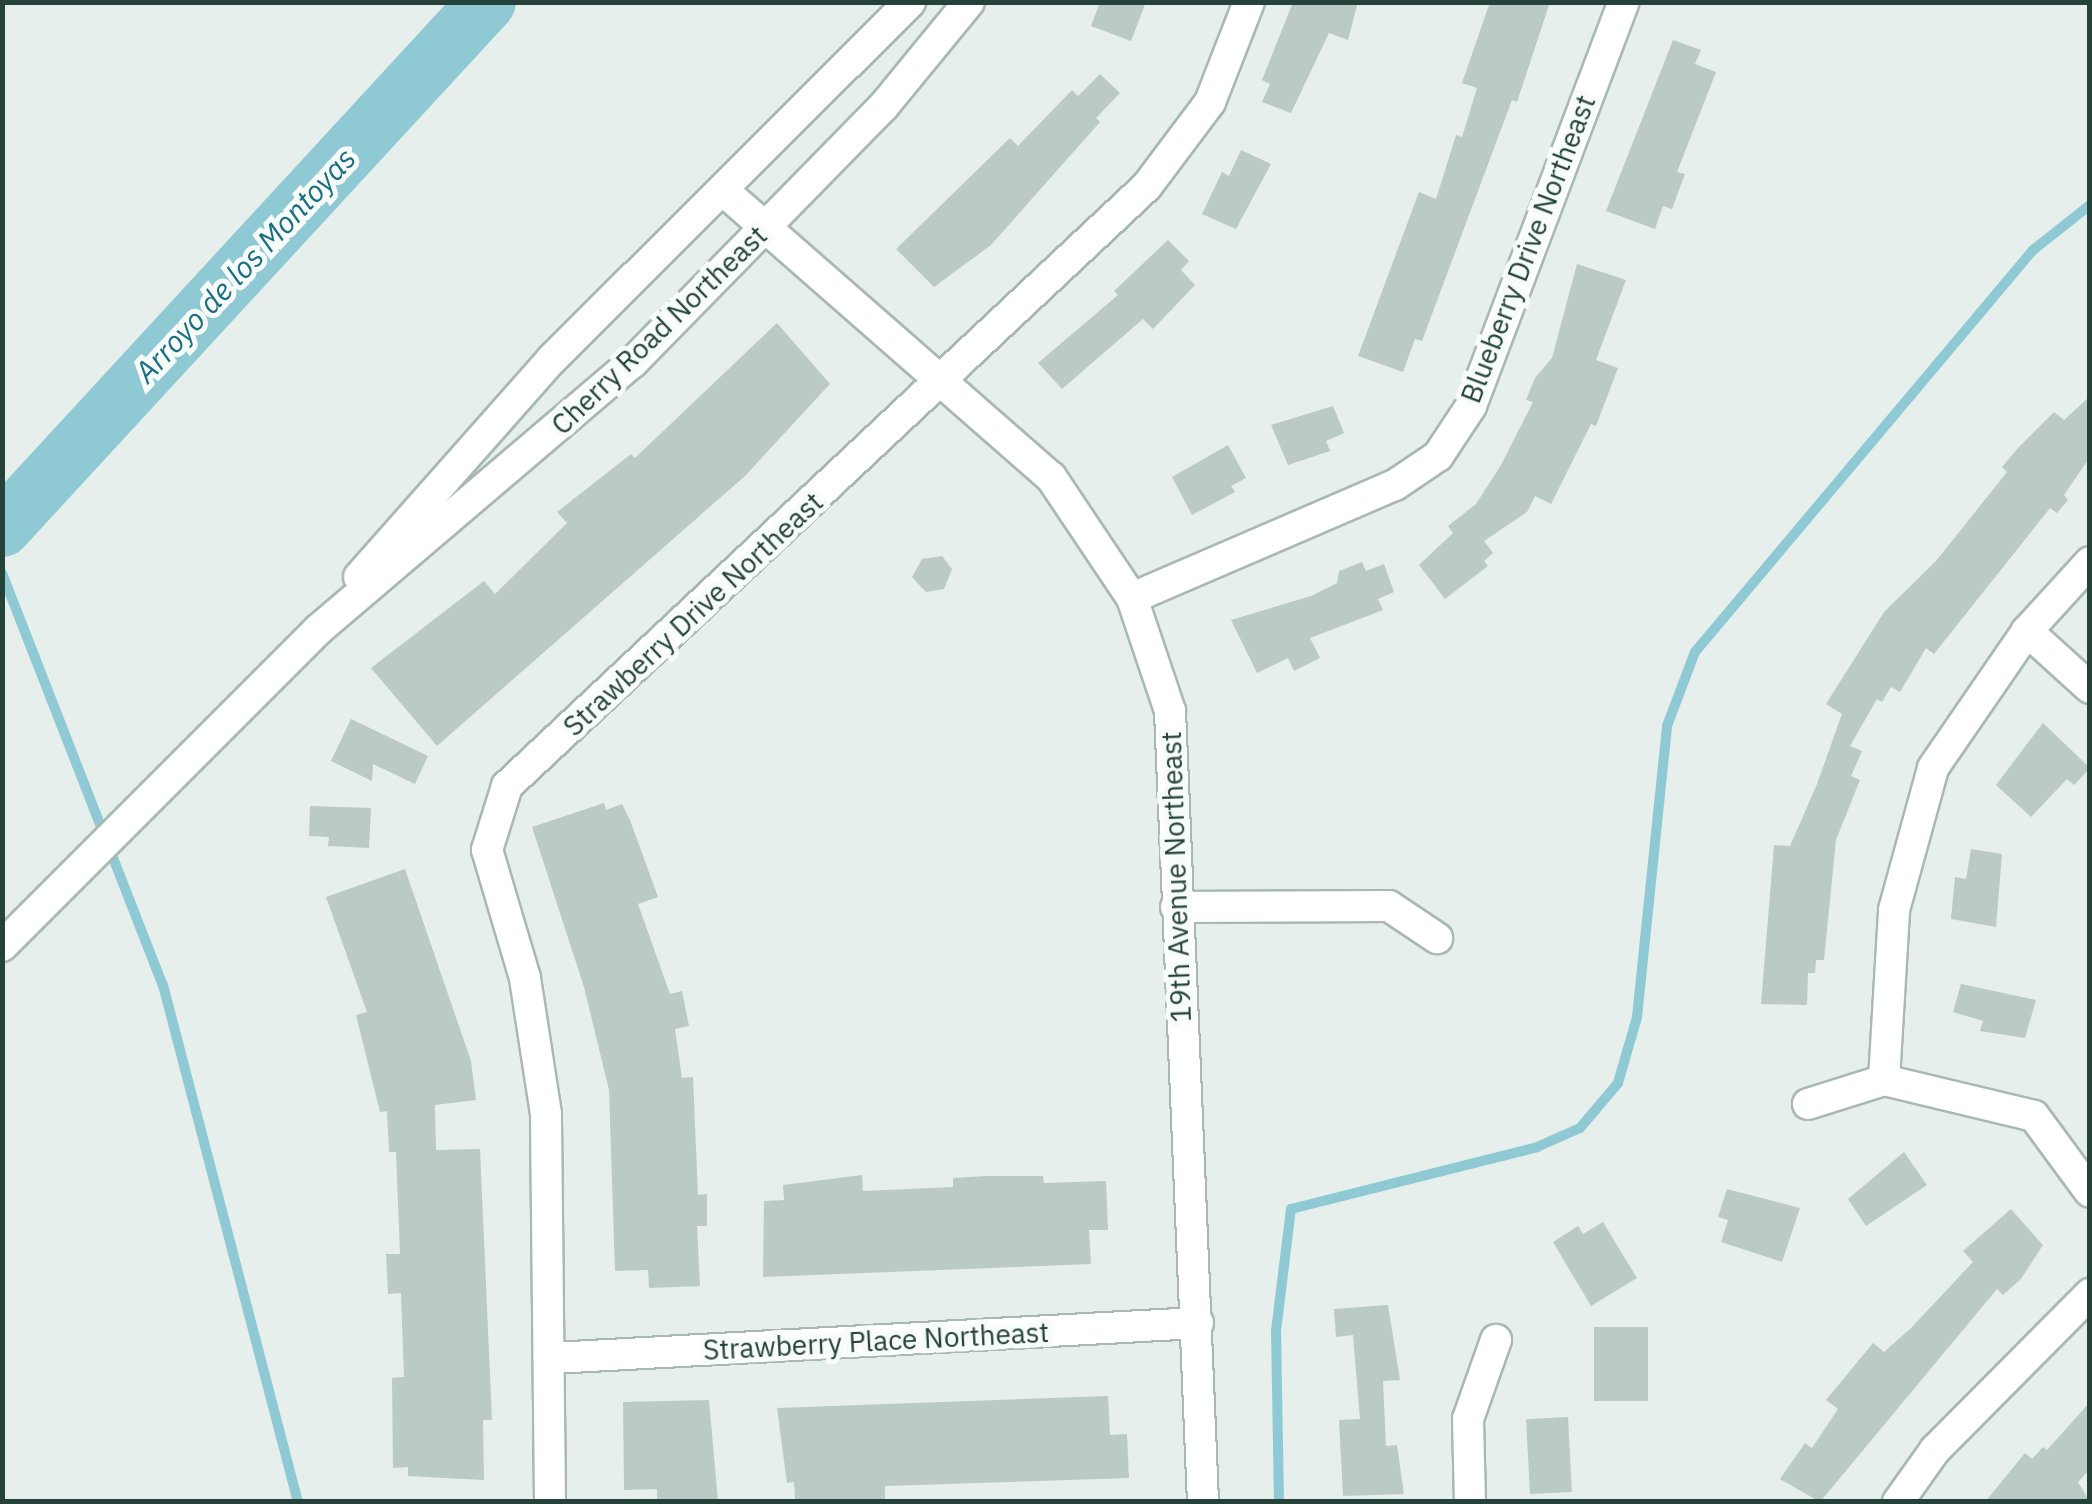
<!DOCTYPE html>
<style>
body{margin:0}
#map{position:relative;width:2092px;height:1504px;overflow:hidden;background:#e6efeb;font-family:"IBM Plex Sans",sans-serif}
div>[style]{position:absolute}
.stream>*{height:10px;margin:-5px;padding:0 5px;transform-origin:5px;border-radius:5px;background:#8ec9d4}
.river>*{height:58px;margin:-29px;padding:0 29px;transform-origin:29px;border-radius:29px;background:#8ec9d4}
.building>*{inset:0;background:#bbcac4;transform-origin:0 0}
.roads{filter:drop-shadow(2px 0 #a8b8b2) drop-shadow(-2px 0 #a8b8b2) drop-shadow(0 2px #a8b8b2) drop-shadow(0 -2px #a8b8b2)}
.street>*{height:30px;margin:-15px;padding:0 15px;transform-origin:15px;border-radius:15px;background:#fff}
.secondary>*{height:30px;margin:-15px;padding:0 15px;transform-origin:15px;border-radius:15px;background:#fff}
span{translate:-50% -50%;white-space:nowrap;text-align:center;line-height:1.15;-webkit-text-stroke:10px #f7fbf9;paint-order:stroke}
.street-label{font-size:28px;color:#24423a}
.water-label{font-size:30px;color:#1c6f80;font-style:italic}
.frame{position:absolute;inset:0;border:5px solid #24423a;pointer-events:none}
</style>
<div id="map">
<div class="stream">
<div style="left:2px;top:573px;width:442px;rotate:68.7deg"></div>
<div style="left:163px;top:985px;width:534px;rotate:75.37deg"></div>
<div style="left:1279px;top:1502px;width:171px;rotate:-91deg"></div>
<div style="left:1276px;top:1331px;width:123px;rotate:-83deg"></div>
<div style="left:1291px;top:1209px;width:254px;rotate:-14.1deg"></div>
<div style="left:1537px;top:1147px;width:47px;rotate:-23.8deg"></div>
<div style="left:1580px;top:1128px;width:59px;rotate:-49.8deg"></div>
<div style="left:1618px;top:1083px;width:69px;rotate:-73.9deg"></div>
<div style="left:1637px;top:1017px;width:293px;rotate:-84.1deg"></div>
<div style="left:1667px;top:726px;width:79px;rotate:-69.3deg"></div>
<div style="left:1695px;top:652px;width:525px;rotate:-49.94deg"></div>
<div style="left:2033px;top:250px;width:73px;rotate:-38.3deg"></div>
</div>
<div class="river">
<div style="left:2px;top:528px;width:715px;rotate:-47.32deg"></div>
</div>
<div class="building">
<div style="clip-path:polygon(1100px 2px,1146px 2px,1131px 41px,1091px 26px)"></div>
<div style="clip-path:polygon(1293px 2px,1358px 2px,1348px 40px,1329px 33px,1291px 113px,1262px 102px,1270px 84px,1262px 80px)"></div>
<div style="clip-path:polygon(1490px 2px,1550px 2px,1517px 102px,1512px 100px,1422px 341px,1415px 339px,1403px 372px,1358px 356px,1419px 192px,1436px 199px,1456px 135px,1462px 137px,1477px 88px,1462px 83px)"></div>
<div style="clip-path:polygon(1673px 40px,1701px 50px,1695px 64px,1716px 72px,1677px 172px,1685px 174px,1672px 209px,1663px 206px,1655px 229px,1606px 211px)"></div>
<div style="clip-path:polygon(1100px 74px,1120px 93px,1096px 118px,1100px 122px,991px 245px,934px 287px,896px 249px,1010px 138px,1018px 146px,1072px 90px,1078px 96px)"></div>
<div style="clip-path:polygon(1241px 150px,1271px 164px,1236px 229px,1202px 214px,1222px 172px,1229px 176px)"></div>
<div style="clip-path:polygon(1168px 240px,1189px 261px,1181px 270px,1195px 285px,1153px 329px,1143px 319px,1062px 389px,1038px 363px,1118px 295px,1114px 291px)"></div>
<div style="clip-path:polygon(1577px 264px,1626px 280px,1596px 360px,1618px 368px,1596px 426px,1591px 424px,1551px 504px,1535px 496px,1527px 512px,1484px 541px,1493px 553px,1484px 561px,1488px 566px,1445px 599px,1419px 565px,1453px 533px,1448px 526px,1476px 504px,1501px 465px,1533px 402px,1526px 400px,1535px 378px,1552px 358px)"></div>
<div style="clip-path:polygon(777px 323px,830px 384px,745px 476px,437px 746px,371px 668px,484px 581px,495px 594px,567px 523px,557px 512px,631px 454px,635px 458px)"></div>
<div style="clip-path:polygon(2090px 396px,2090px 457px,2064px 495px,2068px 500px,2057px 513px,2050px 508px,1934px 654px,1926px 648px,1900px 692px,1891px 687px,1882px 702px,1877px 699px,1850px 746px,1862px 751px,1851px 776px,1860px 780px,1836px 840px,1824px 960px,1816px 960px,1815px 973px,1808px 973px,1807px 1005px,1761px 1004px,1774px 845px,1790px 846px,1817px 784px,1842px 714px,1826px 704px,1884px 612px,1936px 561px,2007px 472px,2002px 467px,2018px 448px,2054px 412px,2064px 420px)"></div>
<div style="clip-path:polygon(1333px 406px,1344px 433px,1326px 441px,1330px 451px,1288px 465px,1271px 425px)"></div>
<div style="clip-path:polygon(1228px 445px,1246px 478px,1231px 486px,1235px 492px,1192px 515px,1172px 477px)"></div>
<div style="clip-path:polygon(942px 556px,952px 569px,944px 589px,926px 592px,912px 577px,922px 559px)"></div>
<div style="clip-path:polygon(1362px 562px,1366px 571px,1384px 564px,1394px 592px,1378px 599px,1383px 610px,1310px 638px,1320px 658px,1294px 671px,1288px 658px,1257px 673px,1231px 620px,1311px 596px,1337px 583px,1339px 571px)"></div>
<div style="clip-path:polygon(351px 719px,428px 756px,415px 784px,373px 764px,372px 781px,331px 761px)"></div>
<div style="clip-path:polygon(2043px 723px,2090px 768px,2074px 785px,2067px 779px,2031px 817px,1996px 785px)"></div>
<div style="clip-path:polygon(604px 803px,606px 810px,622px 804px,630px 820px,658px 897px,638px 904px,670px 994px,682px 991px,689px 1026px,675px 1029px,682px 1078px,693px 1077px,698px 1195px,707px 1194px,707px 1226px,697px 1226px,700px 1286px,649px 1288px,648px 1270px,615px 1271px,609px 1090px,584px 987px,532px 827px)"></div>
<div style="clip-path:polygon(310px 806px,371px 808px,369px 848px,328px 846px,329px 837px,309px 836px)"></div>
<div style="clip-path:polygon(1971px 849px,2002px 854px,1996px 927px,1951px 919px,1955px 877px,1966px 879px)"></div>
<div style="clip-path:polygon(405px 869px,471px 1061px,476px 1100px,435px 1105px,436px 1150px,480px 1149px,492px 1420px,483px 1420px,484px 1480px,408px 1476px,408px 1467px,393px 1468px,392px 1378px,404px 1377px,401px 1293px,388px 1294px,386px 1254px,400px 1254px,396px 1152px,389px 1152px,387px 1111px,380px 1112px,356px 1015px,367px 1012px,326px 897px)"></div>
<div style="clip-path:polygon(1961px 984px,2036px 1000px,2025px 1038px,1980px 1031px,1983px 1021px,1953px 1012px)"></div>
<div style="clip-path:polygon(1904px 1152px,1927px 1185px,1866px 1226px,1848px 1199px)"></div>
<div style="clip-path:polygon(862px 1175px,863px 1191px,953px 1187px,953px 1178px,986px 1176px,1043px 1176px,1044px 1183px,1106px 1181px,1108px 1230px,1089px 1230px,1091px 1264px,763px 1277px,764px 1201px,784px 1200px,783px 1185px)"></div>
<div style="clip-path:polygon(1727px 1189px,1800px 1208px,1782px 1262px,1721px 1242px,1728px 1220px,1718px 1217px)"></div>
<div style="clip-path:polygon(2011px 1209px,2043px 1245px,2021px 1279px,2003px 1295px,1997px 1289px,1820px 1502px,1780px 1479px,1805px 1443px,1812px 1448px,1838px 1409px,1826px 1400px,1873px 1343px,1884px 1352px,1912px 1327px,1973px 1262px,1963px 1251px)"></div>
<div style="clip-path:polygon(1603px 1222px,1637px 1278px,1591px 1306px,1553px 1242px,1578px 1226px,1583px 1234px)"></div>
<div style="clip-path:polygon(1388px 1305px,1400px 1380px,1383px 1381px,1386px 1446px,1397px 1445px,1404px 1494px,1343px 1496px,1339px 1420px,1360px 1419px,1353px 1335px,1336px 1337px,1334px 1309px)"></div>
<div style="left:1648px;top:1327px;width:74px;height:54px;rotate:90deg"></div>
<div style="clip-path:polygon(1108px 1396px,1110px 1435px,1127px 1434px,1129px 1478px,885px 1486px,885px 1502px,795px 1499px,794px 1482px,787px 1483px,777px 1408px)"></div>
<div style="clip-path:polygon(709px 1400px,718px 1502px,657px 1502px,657px 1489px,624px 1490px,623px 1402px)"></div>
<div style="clip-path:polygon(2090px 1402px,2090px 1469px,2078px 1482px,2090px 1502px,1985px 1502px,2025px 1453px,2032px 1459px,2043px 1447px,2047px 1450px)"></div>
<div style="left:1568px;top:1417px;width:75px;height:42px;rotate:87deg"></div>
</div>
<div class="roads">
<div class="street">
<div style="left:725px;top:192px;width:433px;rotate:41.2deg"></div>
<div style="left:1051px;top:477px;width:146px;rotate:56.2deg"></div>
<div style="left:1132px;top:598px;width:119px;rotate:71.4deg"></div>
<div style="left:1170px;top:711px;width:792px;rotate:87.61deg"></div>
<div style="left:1132px;top:598px;width:286px;rotate:-23.3deg"></div>
<div style="left:1395px;top:485px;width:52px;rotate:-34deg"></div>
<div style="left:1438px;top:456px;width:60px;rotate:-56.6deg"></div>
<div style="left:1471px;top:406px;width:432px;rotate:-69.3deg"></div>
<div style="left:2027px;top:631px;width:85px;rotate:42.1deg"></div>
<div style="left:1176px;top:907px;width:213px;rotate:-0.3deg"></div>
<div style="left:1389px;top:906px;width:58px;rotate:33.7deg"></div>
<div style="left:1884px;top:1080px;width:170px;rotate:-86.6deg"></div>
<div style="left:1894px;top:910px;width:147px;rotate:-74.6deg"></div>
<div style="left:1933px;top:768px;width:166px;rotate:-55.5deg"></div>
<div style="left:2027px;top:631px;width:93px;rotate:-47.6deg"></div>
<div style="left:1884px;top:1080px;width:154px;rotate:13.5deg"></div>
<div style="left:2034px;top:1116px;width:94px;rotate:53.6deg"></div>
<div style="left:1808px;top:1104px;width:80px;rotate:-17.5deg"></div>
<div style="left:553px;top:1358px;width:646px;rotate:-3.11deg"></div>
<div style="left:550px;top:1502px;width:388px;rotate:-90.6deg"></div>
<div style="left:546px;top:1114px;width:138px;rotate:-98.8deg"></div>
<div style="left:525px;top:978px;width:134px;rotate:-106.5deg"></div>
<div style="left:487px;top:850px;width:67px;rotate:-72.6deg"></div>
<div style="left:507px;top:786px;width:877px;rotate:-43.15deg"></div>
<div style="left:1147px;top:186px;width:105px;rotate:-53.1deg"></div>
<div style="left:1210px;top:102px;width:107px;rotate:-68.7deg"></div>
<div style="left:1470px;top:1502px;width:83px;rotate:-91.4deg"></div>
<div style="left:1468px;top:1419px;width:84px;rotate:-70.5deg"></div>
<div style="left:1898px;top:1502px;width:64px;rotate:-54.6deg"></div>
<div style="left:1935px;top:1450px;width:220px;rotate:-45.2deg"></div>
</div>
<div class="secondary">
<div style="left:359px;top:577px;width:291px;rotate:-48.5deg"></div>
<div style="left:552px;top:359px;width:506px;rotate:-44.92deg"></div>
<div style="left:2px;top:946px;width:448px;rotate:-45deg"></div>
<div style="left:319px;top:629px;width:411px;rotate:-40.4deg"></div>
<div style="left:632px;top:363px;width:359px;rotate:-45.6deg"></div>
<div style="left:883px;top:107px;width:136px;rotate:-50.7deg"></div>
</div>
</div>
<div class="street-label">
<span style="left:1528px;top:249px;rotate:-69deg">Blueberry Drive Northeast</span>
<span style="left:659px;top:330px;rotate:-44deg">Cherry Road Northeast</span>
<span style="left:693px;top:614px;rotate:-43deg">Strawberry Drive Northeast</span>
<span style="left:1176px;top:877px;rotate:-92deg">19th Avenue Northeast</span>
<span style="left:876px;top:1341px;rotate:-3deg">Strawberry Place Northeast</span>
</div>
<div class="water-label">
<span style="left:245px;top:265px;rotate:-47deg">Arroyo de los Montoyas</span>
</div>
<div class="frame"></div>
</div>
